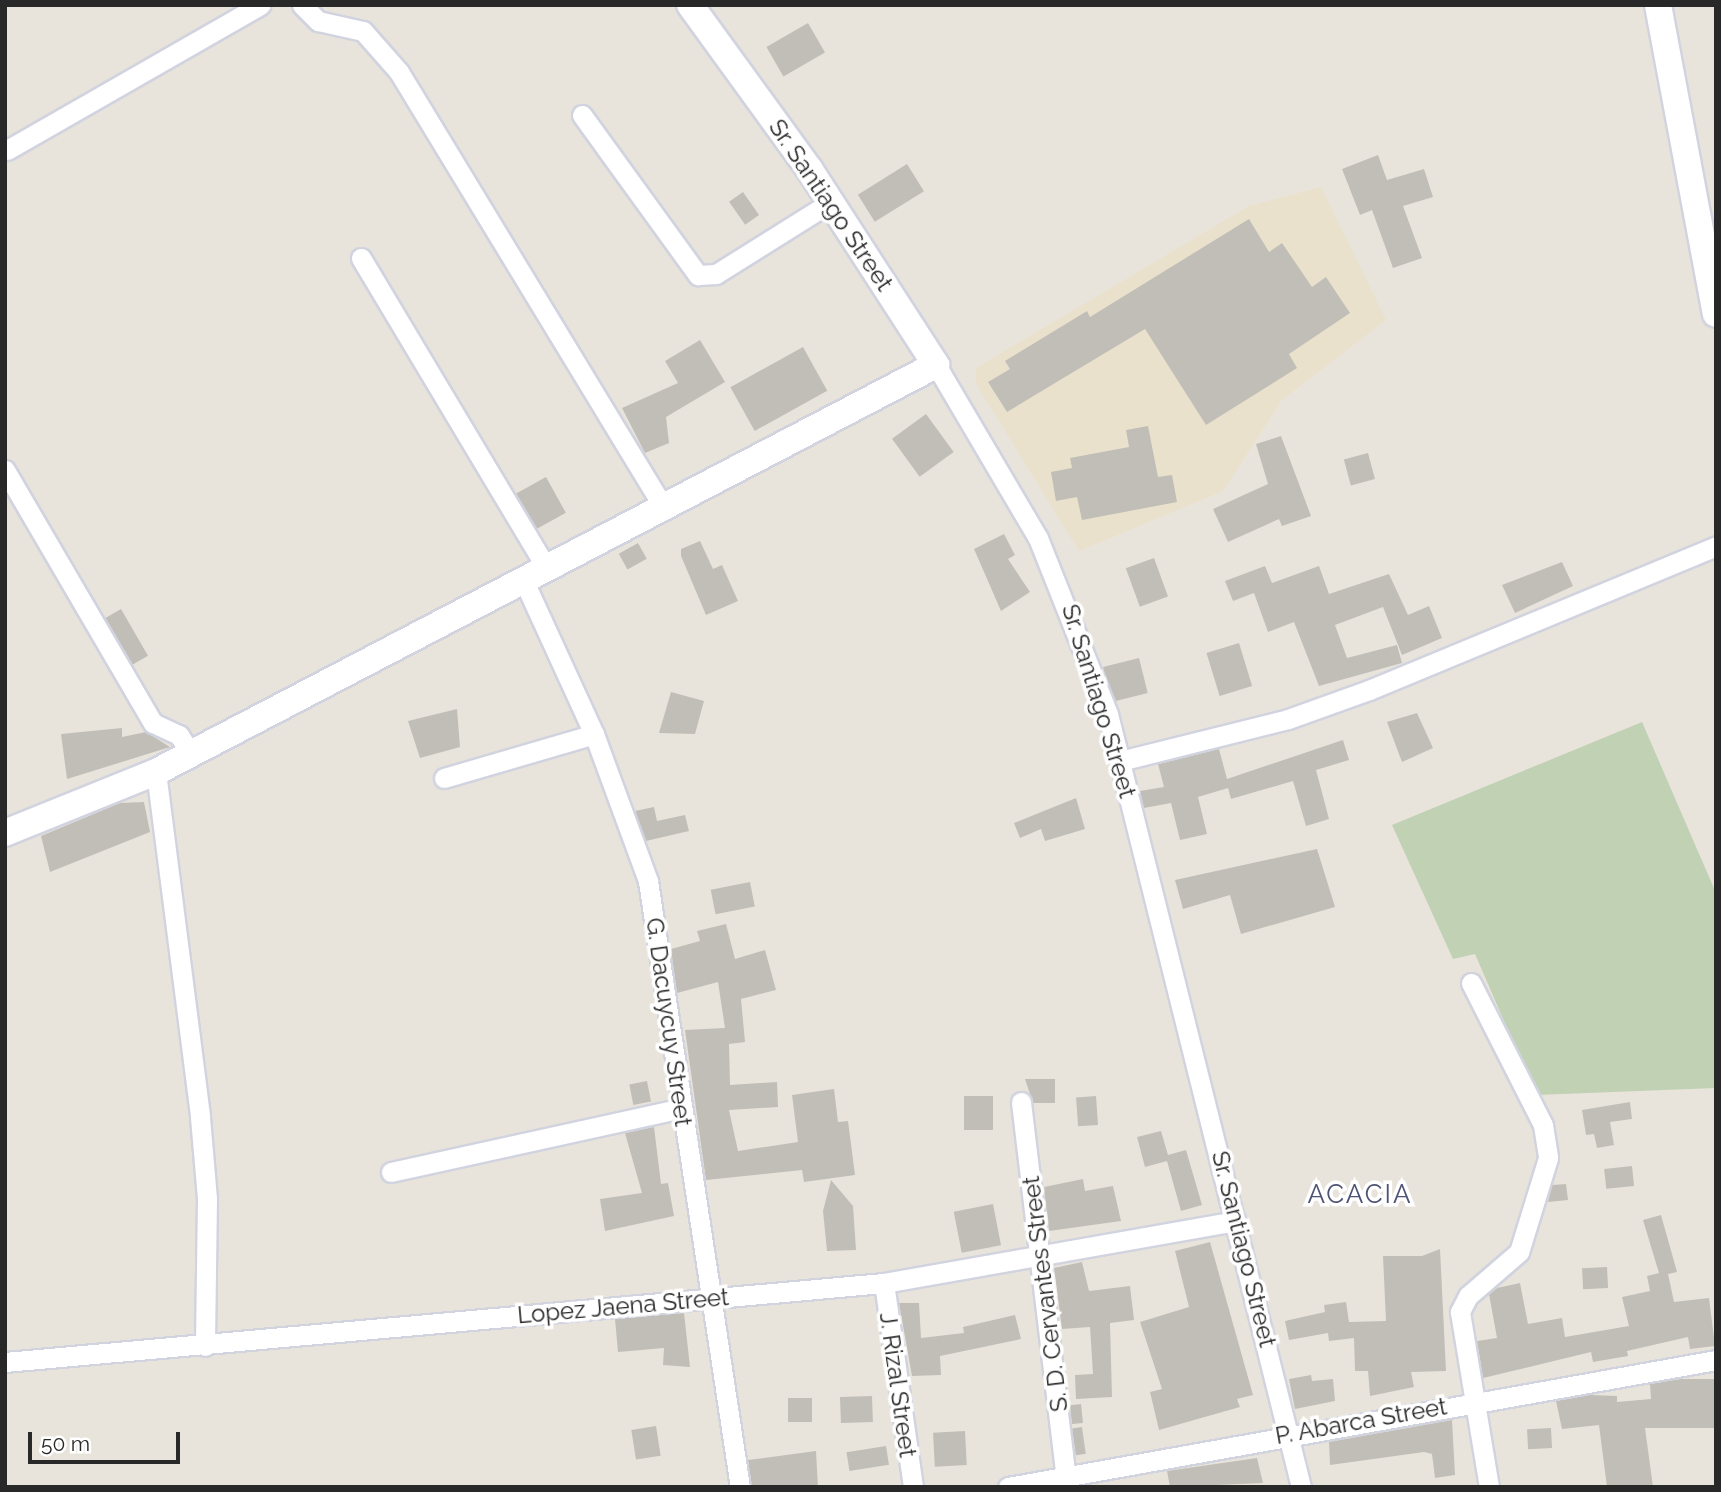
<!DOCTYPE html>
<style>
body{margin:0}
#map{position:relative;width:1721px;height:1492px;overflow:hidden;background:#e9e4db;font-family:Raleway,sans-serif}
div>[style]{position:absolute}
.education>*{inset:0;background:#e9e1cc}
.cemetery>*{inset:0;background:#c0d1b4}
.building>*{inset:0;background:#c1beb8;transform-origin:0 0}
.roads{filter:drop-shadow(2px 0 #d1d3df) drop-shadow(-2px 0 #d1d3df) drop-shadow(0 2px #d1d3df) drop-shadow(0 -2px #d1d3df)}
.street>*{height:19px;margin:-9.5px;padding:0 9.5px;transform-origin:9.5px;border-radius:9.5px;background:#fff}
.secondary>*{height:26px;margin:-13px;padding:0 13px;transform-origin:13px;border-radius:13px;background:#fff}
span{translate:-50% -50%;white-space:nowrap;text-align:center;line-height:1.15;-webkit-text-stroke:7px #fff;paint-order:stroke}
.street-label{font-size:24px;color:#282828}
.neighbourhood-label{font-size:26px;color:#4e5273;letter-spacing:2px}
.frame{position:absolute;inset:0;border:7px solid #282828;pointer-events:none}
.scale{position:absolute;left:28px;top:1432px;width:152px;height:32px;box-sizing:border-box;border:4px solid #282828;border-top:0;padding-left:9px;font-size:21px;line-height:24px;white-space:nowrap;color:#282828;-webkit-text-stroke:5px #fff;paint-order:stroke}
</style>
<div id="map">
<div class="education">
<div style="clip-path:polygon(1321px 187px,1386px 320px,1282px 400px,1223px 491px,1079px 551px,976px 384px,976px 368px,1249px 206px)"></div>
</div>
<div class="cemetery">
<div style="clip-path:polygon(1642px 722px,1716px 893px,1716px 1088px,1536px 1095px,1475px 954px,1453px 959px,1392px 825px)"></div>
</div>
<div class="building">
<div style="left:808px;top:23px;width:34px;height:48px;rotate:60deg"></div>
<div style="clip-path:polygon(1378px 155px,1387px 180px,1424px 169px,1433px 197px,1403px 206px,1422px 258px,1393px 268px,1372px 210px,1360px 215px,1342px 169px)"></div>
<div style="left:907px;top:164px;width:32px;height:58px;rotate:58deg"></div>
<div style="left:743px;top:192px;width:28px;height:17px;rotate:55deg"></div>
<div style="clip-path:polygon(1249px 219px,1269px 252px,1282px 243px,1312px 287px,1326px 277px,1350px 313px,1289px 354px,1297px 368px,1206px 425px,1145px 329px,1007px 412px,988px 382px,1010px 369px,1005px 361px,1087px 311px,1090px 317px)"></div>
<div style="clip-path:polygon(700px 340px,725px 382px,666px 417px,669px 443px,645px 453px,622px 408px,678px 383px,665px 361px)"></div>
<div style="left:803px;top:347px;width:50px;height:83px;rotate:61deg"></div>
<div style="left:926px;top:414px;width:47px;height:42px;rotate:54deg"></div>
<div style="clip-path:polygon(1148px 426px,1158px 477px,1172px 475px,1177px 502px,1082px 520px,1077px 497px,1056px 501px,1051px 472px,1072px 468px,1070px 458px,1129px 447px,1126px 430px)"></div>
<div style="clip-path:polygon(1281px 436px,1311px 516px,1282px 526px,1279px 519px,1228px 542px,1213px 509px,1268px 484px,1256px 444px)"></div>
<div style="left:1368px;top:453px;width:27px;height:25px;rotate:75deg"></div>
<div style="left:546px;top:477px;width:41px;height:34px;rotate:61deg"></div>
<div style="clip-path:polygon(1004px 534px,1015px 555px,1008px 559px,1030px 592px,1001px 611px,974px 549px)"></div>
<div style="clip-path:polygon(700px 541px,713px 569px,722px 565px,738px 601px,706px 615px,681px 556px,681px 549px)"></div>
<div style="left:638px;top:543px;width:18px;height:22px;rotate:61deg"></div>
<div style="left:1154px;top:558px;width:41px;height:30px;rotate:70deg"></div>
<div style="clip-path:polygon(1562px 562px,1573px 586px,1515px 613px,1502px 585px)"></div>
<div style="clip-path:polygon(1265px 566px,1272px 583px,1319px 566px,1329px 594px,1389px 574px,1408px 615px,1429px 606px,1442px 638px,1402px 655px,1383px 607px,1335px 625px,1347px 658px,1397px 645px,1402px 663px,1319px 686px,1294px 622px,1268px 632px,1254px 593px,1233px 601px,1225px 581px)"></div>
<div style="left:121px;top:609px;width:54px;height:18px;rotate:60deg"></div>
<div style="left:1239px;top:643px;width:45px;height:34px;rotate:73deg"></div>
<div style="left:1139px;top:658px;width:36px;height:37px;rotate:76deg"></div>
<div style="clip-path:polygon(671px 692px,704px 701px,695px 734px,659px 733px)"></div>
<div style="clip-path:polygon(457px 709px,460px 747px,420px 758px,408px 721px)"></div>
<div style="clip-path:polygon(1417px 713px,1433px 748px,1402px 762px,1387px 722px)"></div>
<div style="clip-path:polygon(122px 728px,122px 737px,146px 732px,170px 747px,67px 779px,61px 734px)"></div>
<div style="clip-path:polygon(1343px 740px,1349px 760px,1316px 770px,1329px 819px,1306px 826px,1293px 781px,1231px 799px,1228px 788px,1198px 797px,1207px 834px,1180px 840px,1171px 803px,1144px 808px,1140px 791px,1164px 787px,1158px 764px,1219px 749px,1227px 779px)"></div>
<div style="clip-path:polygon(1076px 798px,1085px 829px,1045px 841px,1041px 829px,1020px 838px,1014px 823px)"></div>
<div style="clip-path:polygon(144px 802px,150px 832px,50px 872px,41px 836px,120px 803px)"></div>
<div style="clip-path:polygon(654px 807px,657px 821px,685px 815px,689px 831px,646px 841px,635px 811px)"></div>
<div style="clip-path:polygon(1317px 849px,1335px 907px,1241px 934px,1230px 895px,1183px 909px,1175px 880px)"></div>
<div style="left:750px;top:882px;width:25px;height:40px;rotate:79deg"></div>
<div style="clip-path:polygon(726px 924px,735px 959px,765px 950px,776px 990px,741px 999px,745px 1042px,729px 1044px,730px 1085px,777px 1082px,778px 1107px,729px 1110px,738px 1151px,798px 1142px,792px 1095px,834px 1089px,838px 1122px,848px 1121px,855px 1175px,804px 1182px,802px 1170px,706px 1180px,685px 1030px,725px 1028px,718px 982px,677px 993px,671px 949px,700px 941px,697px 931px)"></div>
<div style="clip-path:polygon(1025px 1079px,1055px 1079px,1055px 1103px,1033px 1103px)"></div>
<div style="left:647px;top:1081px;width:21px;height:18px;rotate:79deg"></div>
<div style="left:964px;top:1096px;width:29px;height:34px"></div>
<div style="left:1096px;top:1096px;width:29px;height:20px;rotate:86deg"></div>
<div style="clip-path:polygon(1630px 1102px,1632px 1119px,1610px 1122px,1614px 1145px,1597px 1148px,1594px 1134px,1586px 1135px,1582px 1110px)"></div>
<div style="clip-path:polygon(654px 1127px,661px 1184px,668px 1183px,674px 1216px,605px 1231px,600px 1199px,642px 1193px,625px 1133px)"></div>
<div style="clip-path:polygon(1161px 1131px,1168px 1155px,1186px 1150px,1202px 1205px,1181px 1211px,1167px 1161px,1145px 1167px,1137px 1137px)"></div>
<div style="left:1632px;top:1166px;width:20px;height:28px;rotate:84deg"></div>
<div style="clip-path:polygon(1083px 1179px,1085px 1191px,1113px 1186px,1121px 1221px,1049px 1231px,1044px 1187px)"></div>
<div style="clip-path:polygon(831px 1180px,853px 1206px,856px 1250px,827px 1251px,823px 1211px)"></div>
<div style="clip-path:polygon(1566px 1184px,1568px 1200px,1548px 1202px,1552px 1185px)"></div>
<div style="left:993px;top:1204px;width:42px;height:40px;rotate:79deg"></div>
<div style="clip-path:polygon(1661px 1215px,1677px 1272px,1668px 1274px,1674px 1302px,1709px 1298px,1715px 1346px,1690px 1349px,1688px 1337px,1627px 1351px,1628px 1356px,1593px 1362px,1591px 1352px,1483px 1378px,1477px 1341px,1497px 1338px,1489px 1294px,1497px 1288px,1520px 1283px,1528px 1324px,1562px 1318px,1565px 1337px,1629px 1326px,1622px 1297px,1650px 1291px,1647px 1276px,1659px 1273px,1643px 1220px)"></div>
<div style="clip-path:polygon(1210px 1242px,1253px 1395px,1237px 1399px,1240px 1407px,1159px 1430px,1150px 1392px,1162px 1389px,1140px 1322px,1189px 1307px,1175px 1251px)"></div>
<div style="clip-path:polygon(1440px 1249px,1446px 1371px,1411px 1372px,1414px 1387px,1370px 1396px,1368px 1371px,1355px 1371px,1354px 1338px,1329px 1341px,1328px 1333px,1289px 1340px,1285px 1321px,1325px 1312px,1324px 1305px,1346px 1302px,1349px 1322px,1386px 1321px,1383px 1256px,1422px 1256px)"></div>
<div style="clip-path:polygon(1082px 1262px,1089px 1291px,1130px 1286px,1134px 1320px,1110px 1323px,1112px 1397px,1076px 1399px,1075px 1375px,1093px 1374px,1090px 1327px,1062px 1329px,1054px 1268px)"></div>
<div style="left:1607px;top:1267px;width:21px;height:25px;rotate:87deg"></div>
<div style="clip-path:polygon(899px 1303px,919px 1303px,921px 1338px,964px 1333px,963px 1327px,1015px 1315px,1021px 1339px,940px 1356px,941px 1375px,912px 1376px)"></div>
<div style="clip-path:polygon(684px 1313px,690px 1367px,663px 1365px,664px 1348px,618px 1352px,615px 1319px)"></div>
<div style="clip-path:polygon(1311px 1375px,1312px 1381px,1333px 1379px,1335px 1401px,1295px 1409px,1289px 1379px)"></div>
<div style="clip-path:polygon(1681px 1379px,1716px 1379px,1716px 1428px,1645px 1428px,1653px 1487px,1607px 1487px,1599px 1425px,1562px 1429px,1556px 1401px,1590px 1395px,1617px 1396px,1617px 1402px,1651px 1399px,1650px 1384px)"></div>
<div style="left:872px;top:1396px;width:26px;height:32px;rotate:88deg"></div>
<div style="left:788px;top:1398px;width:24px;height:24px"></div>
<div style="left:1081px;top:1404px;width:19px;height:11px;rotate:84deg"></div>
<div style="clip-path:polygon(1452px 1420px,1455px 1475px,1435px 1478px,1432px 1454px,1424px 1452px,1330px 1465px,1329px 1442px)"></div>
<div style="left:656px;top:1426px;width:30px;height:25px;rotate:81deg"></div>
<div style="left:1082px;top:1427px;width:27px;height:10px;rotate:82deg"></div>
<div style="left:1551px;top:1428px;width:20px;height:24px;rotate:87deg"></div>
<div style="left:965px;top:1431px;width:34px;height:32px;rotate:87deg"></div>
<div style="left:886px;top:1446px;width:19px;height:40px;rotate:81deg"></div>
<div style="clip-path:polygon(816px 1451px,818px 1487px,752px 1487px,748px 1460px)"></div>
<div style="clip-path:polygon(1257px 1458px,1263px 1483px,1170px 1487px,1167px 1471px)"></div>
</div>
<div class="roads">
<div class="street">
<div style="left:302px;top:5px;width:23px;rotate:45deg"></div>
<div style="left:318px;top:21px;width:46px;rotate:12.5deg"></div>
<div style="left:363px;top:31px;width:55px;rotate:48.7deg"></div>
<div style="left:399px;top:72px;width:510px;rotate:58.71deg"></div>
<div style="left:582px;top:115px;width:198px;rotate:54.1deg"></div>
<div style="left:698px;top:275px;width:18px;rotate:-3deg"></div>
<div style="left:716px;top:274px;width:136px;rotate:-32.1deg"></div>
<div style="left:7px;top:150px;width:292px;rotate:-29.8deg"></div>
<div style="left:361px;top:258px;width:360px;rotate:59.1deg"></div>
<div style="left:936px;top:365px;width:201px;rotate:59.5deg"></div>
<div style="left:1038px;top:538px;width:189px;rotate:68.3deg"></div>
<div style="left:1108px;top:714px;width:797px;rotate:75.98deg"></div>
<div style="left:5px;top:470px;width:293px;rotate:59.7deg"></div>
<div style="left:153px;top:723px;width:29px;rotate:25deg"></div>
<div style="left:179px;top:735px;width:22px;rotate:58deg"></div>
<div style="left:523px;top:579px;width:170px;rotate:65.4deg"></div>
<div style="left:594px;top:734px;width:157px;rotate:69.8deg"></div>
<div style="left:648px;top:881px;width:613px;rotate:81.37deg"></div>
<div style="left:1120px;top:761px;width:173px;rotate:-14deg"></div>
<div style="left:1288px;top:719px;width:86px;rotate:-19.7deg"></div>
<div style="left:1369px;top:690px;width:376px;rotate:-22.5deg"></div>
<div style="left:156px;top:772px;width:348px;rotate:82.7deg"></div>
<div style="left:200px;top:1117px;width:81px;rotate:85.1deg"></div>
<div style="left:207px;top:1198px;width:148px;rotate:90.8deg"></div>
<div style="left:444px;top:778px;width:156px;rotate:-16.3deg"></div>
<div style="left:1471px;top:983px;width:159px;rotate:63.1deg"></div>
<div style="left:1543px;top:1125px;width:33px;rotate:81deg"></div>
<div style="left:1548px;top:1158px;width:98px;rotate:107.1deg"></div>
<div style="left:1519px;top:1252px;width:67px;rotate:139.2deg"></div>
<div style="left:1468px;top:1296px;width:18px;rotate:117deg"></div>
<div style="left:1460px;top:1312px;width:177px;rotate:80.6deg"></div>
<div style="left:1021px;top:1102px;width:388px;rotate:83.2deg"></div>
<div style="left:391px;top:1172px;width:298px;rotate:-12.4deg"></div>
<div style="left:884px;top:1283px;width:206px;rotate:81.9deg"></div>
<div style="left:5px;top:1362px;width:883px;rotate:-5.14deg"></div>
<div style="left:884px;top:1283px;width:357px;rotate:-10deg"></div>
<div style="left:1008px;top:1487px;width:719px;rotate:-10.17deg"></div>
</div>
<div class="secondary">
<div style="left:1658px;top:5px;width:314px;rotate:79.4deg"></div>
<div style="left:5px;top:833px;width:163px;rotate:-22deg"></div>
<div style="left:156px;top:772px;width:880px;rotate:-27.56deg"></div>
<div style="left:936px;top:365px;width:232px;rotate:-122.9deg"></div>
<div style="left:810px;top:170px;width:204px;rotate:-126deg"></div>
</div>
</div>
<div class="street-label">
<span style="left:831px;top:205px;rotate:56deg">Sr. Santiago Street</span>
<span style="left:1099px;top:701px;rotate:73deg">Sr. Santiago Street</span>
<span style="left:669px;top:1022px;rotate:82deg">G. Dacuycuy Street</span>
<span style="left:1244px;top:1249px;rotate:76deg">Sr. Santiago Street</span>
<span style="left:1045px;top:1294px;rotate:-97deg">S. D. Cervantes Street</span>
<span style="left:623px;top:1306px;rotate:-5deg">Lopez Jaena Street</span>
<span style="left:898px;top:1385px;rotate:82deg">J. Rizal Street</span>
<span style="left:1361px;top:1421px;rotate:-10deg">P. Abarca Street</span>
</div>
<div class="neighbourhood-label">
<span style="left:1360px;top:1195px">ACACIA</span>
</div>
<div class="frame"></div>
<div class="scale">50 m</div>
</div>
